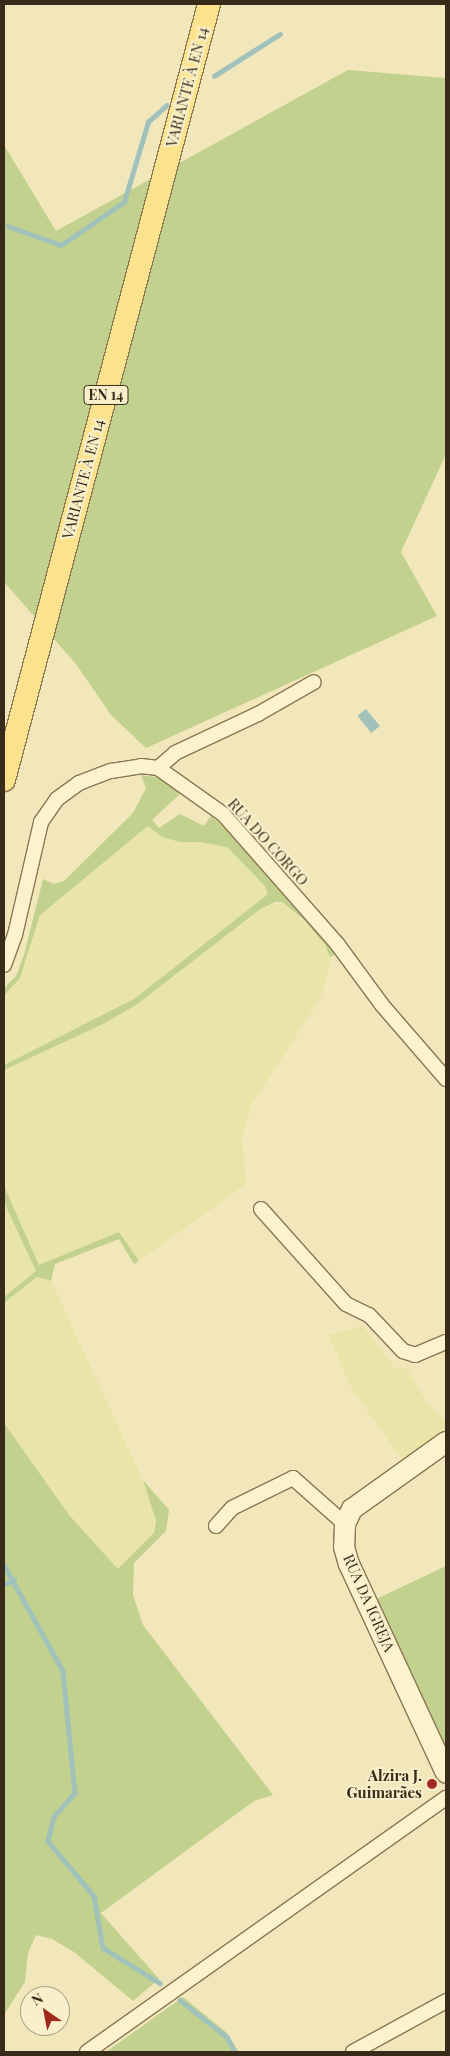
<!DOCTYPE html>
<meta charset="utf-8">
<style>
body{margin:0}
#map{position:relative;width:450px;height:2056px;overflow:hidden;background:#f2e7bb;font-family:"Playfair Display",serif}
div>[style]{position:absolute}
.farmland>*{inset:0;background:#e9e4a7}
.green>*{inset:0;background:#c3d18e}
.water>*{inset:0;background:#a0c2bb;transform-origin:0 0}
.stream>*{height:4.5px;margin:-2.25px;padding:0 2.25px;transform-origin:2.25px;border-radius:2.25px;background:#a0c2bb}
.roads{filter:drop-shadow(1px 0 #8b7653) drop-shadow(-1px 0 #8b7653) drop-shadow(0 1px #8b7653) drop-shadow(0 -1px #8b7653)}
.street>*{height:14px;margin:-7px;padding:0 7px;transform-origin:7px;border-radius:7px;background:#fcf3ce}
.secondary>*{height:20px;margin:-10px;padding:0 10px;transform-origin:10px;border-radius:10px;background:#fcf3ce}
.primary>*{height:22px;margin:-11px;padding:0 11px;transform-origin:11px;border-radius:11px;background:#fbe38d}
.dots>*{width:14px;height:14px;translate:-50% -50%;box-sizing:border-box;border:2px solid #f9f0cb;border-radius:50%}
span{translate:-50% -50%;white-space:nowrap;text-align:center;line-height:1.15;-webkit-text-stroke:4px #f9f0cb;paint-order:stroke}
.shield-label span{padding:1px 4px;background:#f9f0cb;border:1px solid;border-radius:4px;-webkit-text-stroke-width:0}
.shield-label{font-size:14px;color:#382b1a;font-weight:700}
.street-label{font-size:15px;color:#382b1a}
.poi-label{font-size:15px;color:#382b1a;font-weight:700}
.right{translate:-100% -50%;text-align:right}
.frame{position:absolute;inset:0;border:5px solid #382b1a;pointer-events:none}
.north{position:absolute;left:20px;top:1986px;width:50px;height:50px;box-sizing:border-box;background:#f9f0cb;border:1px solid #aca184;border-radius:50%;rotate:327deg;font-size:14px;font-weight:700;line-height:20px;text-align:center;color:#382b1a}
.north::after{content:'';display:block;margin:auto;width:18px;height:22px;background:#a0291d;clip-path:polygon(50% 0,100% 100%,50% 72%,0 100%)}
</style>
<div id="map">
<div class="farmland">
<div style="clip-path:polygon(148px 826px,180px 842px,200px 842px,227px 847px,265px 886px,268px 894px,134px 999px,4px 1065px,4px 996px,12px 989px,26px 963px,40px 915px)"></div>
<div style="clip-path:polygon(281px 902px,317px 934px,328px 950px,330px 964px,320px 999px,252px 1104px,242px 1136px,246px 1184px,139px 1261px,119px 1232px,39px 1265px,4px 1186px,4px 1070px,123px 1013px,259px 910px)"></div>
<div style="clip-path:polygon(4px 1202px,37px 1271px,4px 1297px)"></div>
<div style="clip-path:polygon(38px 1277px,51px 1281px,143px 1480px,154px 1512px,154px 1533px,118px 1569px,69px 1515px,4px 1423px,4px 1303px)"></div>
<div style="clip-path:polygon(363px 1326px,395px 1368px,406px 1368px,425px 1399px,446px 1423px,446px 1431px,419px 1451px,401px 1458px,352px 1389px,328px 1335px)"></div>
</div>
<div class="green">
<div style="clip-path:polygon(348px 70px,446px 78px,446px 454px,401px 552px,437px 616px,146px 748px,111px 715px,76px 664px,4px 582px,4px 145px,56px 231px)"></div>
<div style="clip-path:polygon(141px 775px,161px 778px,182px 792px,152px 820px,159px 828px,180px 814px,204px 826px,211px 816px,233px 835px,337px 954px,330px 957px,325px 945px,304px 920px,282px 902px,275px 902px,259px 910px,136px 1005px,103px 1024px,4px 1070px,4px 1065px,134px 999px,268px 894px,265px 886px,227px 847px,200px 842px,180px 842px,162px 837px,148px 826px,40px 915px,20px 978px,4px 996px,4px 988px,16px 976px,24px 955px,43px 879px,54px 884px,64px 881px,133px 813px,146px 788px)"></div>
<div style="clip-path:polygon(4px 1186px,39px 1265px,119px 1232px,139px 1261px,134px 1264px,119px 1239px,55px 1264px,51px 1281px,37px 1277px,4px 1303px,4px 1297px,36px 1271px,4px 1202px)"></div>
<div style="clip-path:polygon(4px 1423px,69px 1515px,118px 1569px,154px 1533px,156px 1521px,143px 1480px,169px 1510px,166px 1531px,134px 1563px,133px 1595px,143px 1625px,273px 1795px,254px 1801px,101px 1913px,159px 1979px,133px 2001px,74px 1952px,52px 1939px,36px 1935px,28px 1953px,25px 1982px,4px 2015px)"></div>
<div style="clip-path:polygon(446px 1566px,446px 1749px,374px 1600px)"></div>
<div style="clip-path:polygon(183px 1997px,226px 2032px,239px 2052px,106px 2052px)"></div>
</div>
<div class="water">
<div style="left:366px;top:709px;width:22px;height:11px;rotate:51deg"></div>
</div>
<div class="stream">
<div style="left:214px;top:76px;width:78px;rotate:-32.5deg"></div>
<div style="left:8px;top:226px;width:56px;rotate:19.7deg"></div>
<div style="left:61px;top:245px;width:76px;rotate:-34.3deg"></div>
<div style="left:124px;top:202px;width:84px;rotate:-73.3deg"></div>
<div style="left:148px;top:122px;width:25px;rotate:-42deg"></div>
<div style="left:4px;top:1565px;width:121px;rotate:60.9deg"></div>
<div style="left:63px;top:1671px;width:123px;rotate:84.4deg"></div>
<div style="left:75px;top:1793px;width:32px;rotate:131deg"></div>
<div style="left:54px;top:1817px;width:25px;rotate:104deg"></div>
<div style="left:48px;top:1841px;width:72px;rotate:50.1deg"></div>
<div style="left:94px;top:1896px;width:53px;rotate:80.2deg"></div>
<div style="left:103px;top:1948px;width:67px;rotate:31.6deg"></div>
<div style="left:4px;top:1584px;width:11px;rotate:-22deg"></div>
<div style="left:180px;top:2000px;width:60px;rotate:38.2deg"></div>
<div style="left:227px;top:2037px;width:17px;rotate:62deg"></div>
</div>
<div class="roads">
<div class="street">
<div style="left:158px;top:768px;width:23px;rotate:-41deg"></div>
<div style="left:175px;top:753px;width:92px;rotate:-25.2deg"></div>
<div style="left:258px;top:714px;width:64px;rotate:-29.7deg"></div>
<div style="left:4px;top:965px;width:32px;rotate:-70deg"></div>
<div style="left:15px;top:935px;width:116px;rotate:-77deg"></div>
<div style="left:41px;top:822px;width:28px;rotate:-55deg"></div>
<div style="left:57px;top:799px;width:27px;rotate:-36deg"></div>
<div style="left:79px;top:783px;width:34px;rotate:-21deg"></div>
<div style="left:111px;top:771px;width:30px;rotate:-9deg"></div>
<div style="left:141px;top:766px;width:17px;rotate:7deg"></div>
<div style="left:158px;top:768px;width:80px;rotate:35.3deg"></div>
<div style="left:223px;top:814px;width:174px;rotate:48.7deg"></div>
<div style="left:338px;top:945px;width:74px;rotate:53.7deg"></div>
<div style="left:382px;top:1005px;width:98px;rotate:49.1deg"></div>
<div style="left:261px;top:1209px;width:127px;rotate:48.2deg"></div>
<div style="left:346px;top:1304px;width:25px;rotate:26deg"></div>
<div style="left:369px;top:1315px;width:50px;rotate:46.6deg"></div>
<div style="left:403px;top:1351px;width:13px;rotate:18deg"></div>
<div style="left:415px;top:1355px;width:34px;rotate:-23deg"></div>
<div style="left:216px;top:1526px;width:24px;rotate:-48deg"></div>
<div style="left:232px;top:1508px;width:68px;rotate:-26.2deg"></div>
<div style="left:293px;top:1478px;width:69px;rotate:41.5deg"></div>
<div style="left:87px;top:2052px;width:440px;rotate:-35.3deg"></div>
<div style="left:353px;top:2052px;width:106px;rotate:-28.7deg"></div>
</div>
<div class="secondary">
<div style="left:446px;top:1442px;width:115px;rotate:144.5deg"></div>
<div style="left:352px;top:1509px;width:17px;rotate:115deg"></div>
<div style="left:345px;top:1524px;width:23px;rotate:92deg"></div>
<div style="left:344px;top:1547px;width:18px;rotate:74deg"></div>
<div style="left:349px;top:1564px;width:230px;rotate:65.1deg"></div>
</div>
<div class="primary">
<div style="left:4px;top:780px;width:803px;rotate:-75.2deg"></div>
</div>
</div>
<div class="dots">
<div style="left:432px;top:1784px;background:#a0291d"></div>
</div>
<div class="shield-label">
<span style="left:106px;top:395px">EN 14</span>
</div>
<div class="street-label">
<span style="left:187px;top:87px;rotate:-75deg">VARIANTE À EN 14</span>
<span style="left:83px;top:479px;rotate:-75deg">VARIANTE À EN 14</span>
<span style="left:268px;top:842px;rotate:48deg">RUA DO CORGO</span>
<span style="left:369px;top:1603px;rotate:66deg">RUA DA IGREJA</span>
</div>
<div class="poi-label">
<span class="right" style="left:422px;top:1784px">Alzira J.<br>Guimarães</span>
</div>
<div class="frame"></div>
<div class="north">N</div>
</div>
